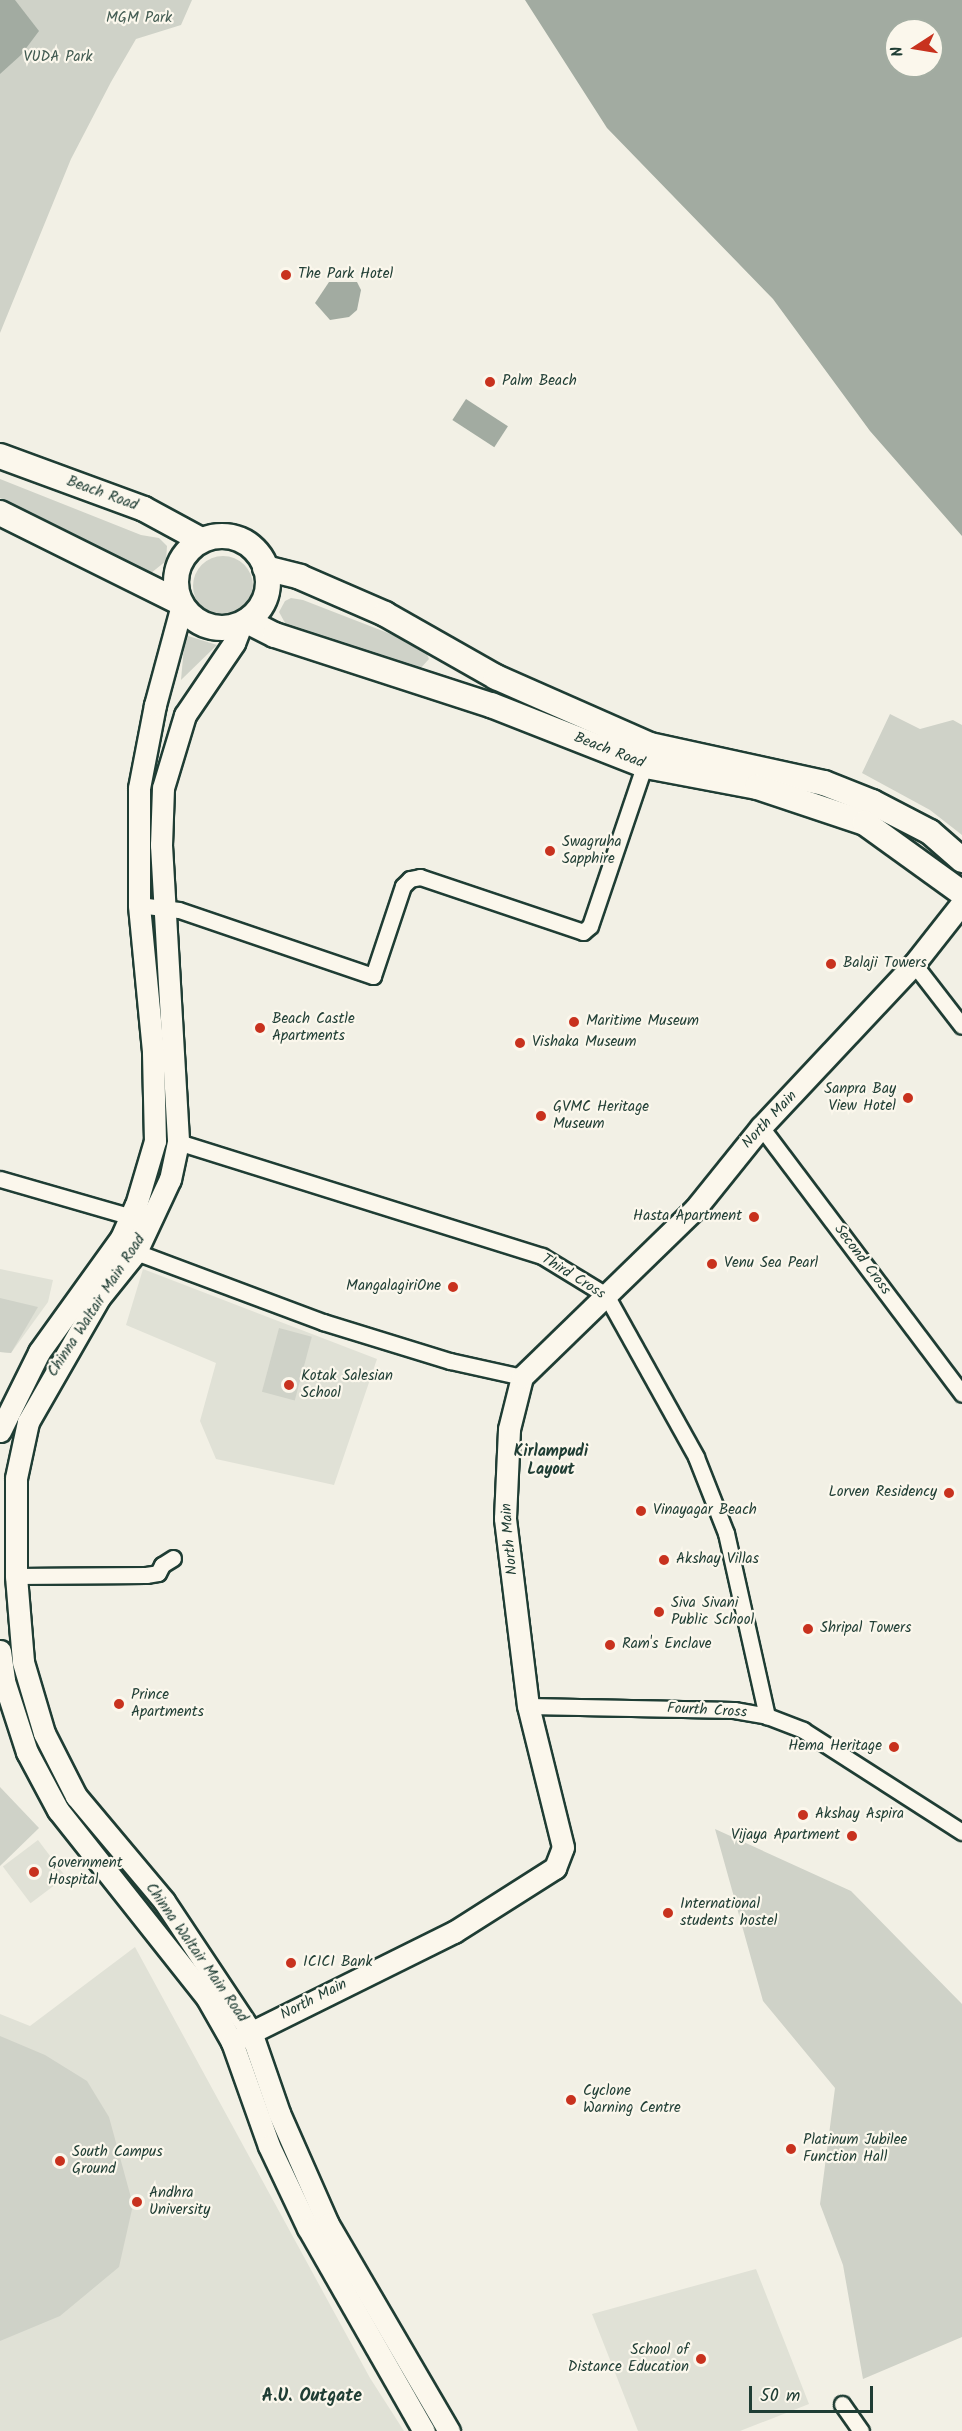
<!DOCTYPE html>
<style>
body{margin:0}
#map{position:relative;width:962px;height:2431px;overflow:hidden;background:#f2f0e5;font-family:Kalam,sans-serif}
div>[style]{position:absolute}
.built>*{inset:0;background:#e0e1d6;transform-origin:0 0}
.green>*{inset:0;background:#cfd2c8;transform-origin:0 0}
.round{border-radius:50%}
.water>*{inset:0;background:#a2aba1;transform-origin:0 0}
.roads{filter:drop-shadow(2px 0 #1f3d34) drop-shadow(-2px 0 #1f3d34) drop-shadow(0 2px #1f3d34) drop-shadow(0 -2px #1f3d34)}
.street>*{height:15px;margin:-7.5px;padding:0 7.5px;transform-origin:7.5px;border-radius:7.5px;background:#fbf7ec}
.secondary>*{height:21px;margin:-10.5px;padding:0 10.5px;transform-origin:10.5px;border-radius:10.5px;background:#fbf7ec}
.primary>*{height:24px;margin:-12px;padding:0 12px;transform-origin:12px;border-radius:12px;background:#fbf7ec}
.primary>.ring{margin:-12px;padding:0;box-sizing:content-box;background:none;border:24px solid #fbf7ec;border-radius:50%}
.dots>*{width:16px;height:16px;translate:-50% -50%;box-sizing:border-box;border:3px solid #fbf7ec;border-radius:50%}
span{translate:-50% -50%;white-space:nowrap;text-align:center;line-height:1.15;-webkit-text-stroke:4.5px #fbf7ec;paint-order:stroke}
.park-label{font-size:15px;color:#425b52}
.poi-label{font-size:15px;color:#1f3d34}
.left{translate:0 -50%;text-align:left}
.right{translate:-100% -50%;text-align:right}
.street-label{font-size:15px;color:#1f3d34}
.neighbourhood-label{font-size:16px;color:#1f3d34;font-weight:700}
.quarter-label{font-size:18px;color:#1f3d34;font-weight:700}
.north{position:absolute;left:884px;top:18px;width:60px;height:60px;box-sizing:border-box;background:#fbf7ec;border:2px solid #a3ada2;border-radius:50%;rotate:258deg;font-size:16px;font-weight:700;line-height:24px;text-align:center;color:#1f3d34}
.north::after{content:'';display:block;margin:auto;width:21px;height:27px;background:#c8321e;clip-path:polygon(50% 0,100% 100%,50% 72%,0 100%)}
.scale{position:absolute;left:749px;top:2386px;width:124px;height:27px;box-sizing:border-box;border:3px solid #1f3d34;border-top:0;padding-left:8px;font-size:18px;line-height:21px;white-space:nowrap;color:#1f3d34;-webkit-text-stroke:4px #fbf7ec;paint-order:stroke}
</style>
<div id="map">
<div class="built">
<div style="clip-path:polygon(0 1269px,53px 1280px,48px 1302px,11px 1353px,0 1352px)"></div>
<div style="clip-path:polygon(143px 1269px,377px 1359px,334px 1485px,216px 1459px,200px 1421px,216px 1363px,126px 1325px)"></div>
<div style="left:38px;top:1840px;width:46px;height:44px;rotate:53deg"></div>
<div style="clip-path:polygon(135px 1947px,370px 2378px,404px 2431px,0 2431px,0 2014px,30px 2026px)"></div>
<div style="clip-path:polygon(756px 2269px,809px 2404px,740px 2431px,638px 2431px,592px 2314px)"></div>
</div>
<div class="green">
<div style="clip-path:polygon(0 0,192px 0,181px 25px,136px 39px,111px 82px,71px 159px,0 333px)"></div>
<div style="clip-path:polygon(0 479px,141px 535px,159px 538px,167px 546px,166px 561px,151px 573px,130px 566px,0 498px)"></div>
<div class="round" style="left:193px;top:556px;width:60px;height:60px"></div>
<div style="clip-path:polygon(291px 598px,303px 600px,424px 647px,429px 659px,419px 670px,289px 630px,279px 612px,285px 601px)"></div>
<div style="clip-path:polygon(185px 635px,217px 645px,181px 680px)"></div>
<div style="clip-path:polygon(890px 714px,920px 729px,953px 720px,962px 725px,962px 835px,930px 810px,862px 773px)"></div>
<div style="clip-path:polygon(0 1298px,38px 1307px,11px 1353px,0 1352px)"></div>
<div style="left:279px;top:1328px;width:34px;height:66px;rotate:15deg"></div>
<div style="clip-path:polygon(0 1787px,39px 1828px,0 1866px)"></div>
<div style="clip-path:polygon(715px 1829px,851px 1891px,962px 2004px,962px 2337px,863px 2379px,843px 2265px,820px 2204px,835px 2088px,763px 2001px)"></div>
<div style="clip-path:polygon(0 2036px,45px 2055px,87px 2081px,109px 2117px,133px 2205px,119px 2267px,60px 2316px,0 2341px)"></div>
</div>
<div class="water">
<div style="clip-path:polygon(0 0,15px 0,39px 31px,21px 55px,0 74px)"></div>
<div style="clip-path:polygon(evenodd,525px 0,962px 0,962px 536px,870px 431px,773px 299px,607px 128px,525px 0,896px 30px,932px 30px,932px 66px,896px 66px,896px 30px)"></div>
<div style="clip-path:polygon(329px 282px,357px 282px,361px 290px,357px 310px,349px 317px,330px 320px,315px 303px)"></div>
<div style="left:466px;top:399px;width:50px;height:25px;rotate:33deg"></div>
</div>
<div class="roads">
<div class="street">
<div style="left:139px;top:905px;width:40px;rotate:7.1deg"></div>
<div style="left:179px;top:910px;width:205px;rotate:18.8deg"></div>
<div style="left:373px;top:976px;width:95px;rotate:-71.6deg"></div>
<div style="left:403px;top:886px;width:10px;rotate:-45deg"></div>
<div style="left:410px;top:879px;width:10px;rotate:-11deg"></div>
<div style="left:420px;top:877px;width:172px;rotate:18.6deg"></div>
<div style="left:583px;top:932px;width:9px;rotate:-41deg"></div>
<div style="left:590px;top:926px;width:177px;rotate:-71.3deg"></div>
<div style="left:914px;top:964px;width:78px;rotate:52.3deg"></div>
<div style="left:761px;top:1127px;width:334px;rotate:53deg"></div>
<div style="left:178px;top:1142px;width:381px;rotate:17.4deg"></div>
<div style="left:542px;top:1256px;width:75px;rotate:31.4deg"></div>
<div style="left:606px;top:1295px;width:185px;rotate:60.9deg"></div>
<div style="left:696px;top:1457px;width:82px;rotate:68.5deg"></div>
<div style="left:726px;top:1533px;width:188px;rotate:77.4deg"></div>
<div style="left:0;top:1179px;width:137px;rotate:16.1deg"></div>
<div style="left:136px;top:1252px;width:200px;rotate:20.5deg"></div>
<div style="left:323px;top:1322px;width:133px;rotate:17.1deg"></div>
<div style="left:450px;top:1361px;width:74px;rotate:12.5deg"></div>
<div style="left:16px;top:1576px;width:130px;rotate:-0.4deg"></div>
<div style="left:146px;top:1575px;width:12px;rotate:-9deg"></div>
<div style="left:158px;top:1573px;width:9px;rotate:-63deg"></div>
<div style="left:162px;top:1565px;width:13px;rotate:-32deg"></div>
<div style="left:528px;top:1706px;width:206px;rotate:1.1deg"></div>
<div style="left:734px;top:1710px;width:34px;rotate:10deg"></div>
<div style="left:767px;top:1716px;width:39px;rotate:21deg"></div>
<div style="left:803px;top:1730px;width:189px;rotate:32.7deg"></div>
<div style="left:842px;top:2404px;width:33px;rotate:55deg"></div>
</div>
<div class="secondary">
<div style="left:241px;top:625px;width:19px;rotate:111deg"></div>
<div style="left:234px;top:643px;width:87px;rotate:124.2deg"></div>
<div style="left:185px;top:715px;width:76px;rotate:106.8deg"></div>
<div style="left:163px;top:788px;width:57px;rotate:92deg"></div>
<div style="left:161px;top:845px;width:297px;rotate:86.7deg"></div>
<div style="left:178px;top:1142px;width:38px;rotate:102deg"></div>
<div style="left:170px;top:1179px;width:81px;rotate:115deg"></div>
<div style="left:136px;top:1252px;width:59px;rotate:128.8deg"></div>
<div style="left:99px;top:1298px;width:143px;rotate:119.8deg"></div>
<div style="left:28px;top:1422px;width:57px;rotate:102.1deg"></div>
<div style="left:16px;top:1478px;width:98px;rotate:90deg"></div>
<div style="left:16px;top:1576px;width:86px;rotate:85.3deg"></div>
<div style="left:23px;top:1662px;width:74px;rotate:73.5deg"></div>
<div style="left:44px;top:1733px;width:71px;rotate:63.1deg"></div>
<div style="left:76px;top:1796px;width:137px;rotate:50deg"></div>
<div style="left:164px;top:1901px;width:157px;rotate:56.4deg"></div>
<div style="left:251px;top:2032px;width:86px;rotate:70.9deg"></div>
<div style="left:279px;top:2113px;width:121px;rotate:66.2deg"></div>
<div style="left:328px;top:2224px;width:240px;rotate:59.7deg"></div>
<div style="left:0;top:1431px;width:88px;rotate:-63.7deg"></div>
<div style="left:39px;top:1352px;width:140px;rotate:-54.3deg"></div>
<div style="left:121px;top:1238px;width:36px;rotate:-66deg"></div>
<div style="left:136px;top:1205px;width:67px;rotate:-73.5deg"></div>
<div style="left:155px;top:1141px;width:90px;rotate:-91.3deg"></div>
<div style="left:153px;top:1051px;width:147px;rotate:-95.5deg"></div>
<div style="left:139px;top:905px;width:117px;rotate:-90deg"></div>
<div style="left:139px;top:788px;width:85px;rotate:-79.1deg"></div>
<div style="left:155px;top:705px;width:104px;rotate:-74.9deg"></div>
<div style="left:0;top:1651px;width:30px;rotate:82deg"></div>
<div style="left:4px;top:1681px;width:75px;rotate:72.1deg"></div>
<div style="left:27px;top:1752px;width:66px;rotate:61.9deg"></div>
<div style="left:58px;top:1810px;width:240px;rotate:51.6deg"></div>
<div style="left:207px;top:1998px;width:51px;rotate:60.4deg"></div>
<div style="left:232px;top:2042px;width:110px;rotate:70.4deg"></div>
<div style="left:269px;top:2146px;width:91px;rotate:64.6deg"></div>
<div style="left:308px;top:2228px;width:234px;rotate:60.3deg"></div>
<div style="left:232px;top:2042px;width:248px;rotate:-26.4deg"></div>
<div style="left:454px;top:1932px;width:120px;rotate:-32.4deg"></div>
<div style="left:555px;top:1868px;width:22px;rotate:-69deg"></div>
<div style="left:563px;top:1847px;width:145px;rotate:-103.9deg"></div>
<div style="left:528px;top:1706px;width:189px;rotate:-97deg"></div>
<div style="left:505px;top:1518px;width:89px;rotate:-87.4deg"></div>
<div style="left:509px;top:1429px;width:54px;rotate:-76deg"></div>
<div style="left:522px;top:1377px;width:241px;rotate:-44.2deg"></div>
<div style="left:695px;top:1209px;width:105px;rotate:-51.2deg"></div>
<div style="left:761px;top:1127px;width:224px;rotate:-46.8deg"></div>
<div style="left:914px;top:964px;width:78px;rotate:-51.8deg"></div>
</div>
<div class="primary">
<div style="left:0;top:456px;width:153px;rotate:20.2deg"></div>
<div style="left:144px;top:509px;width:65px;rotate:28.5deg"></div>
<div style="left:0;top:513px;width:200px;rotate:26.4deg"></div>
<div class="ring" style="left:176px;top:536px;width:68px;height:68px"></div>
<div style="left:265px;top:568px;width:36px;rotate:14deg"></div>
<div style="left:300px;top:577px;width:93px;rotate:23.5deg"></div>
<div style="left:385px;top:614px;width:128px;rotate:29.6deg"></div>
<div style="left:496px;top:677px;width:168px;rotate:23.8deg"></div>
<div style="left:650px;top:745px;width:178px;rotate:12.3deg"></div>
<div style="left:824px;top:783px;width:52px;rotate:21.6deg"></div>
<div style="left:872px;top:802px;width:65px;rotate:27.3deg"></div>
<div style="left:930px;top:832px;width:43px;rotate:41.2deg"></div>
<div style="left:247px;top:621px;width:31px;rotate:27deg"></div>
<div style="left:275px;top:635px;width:227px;rotate:18deg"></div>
<div style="left:491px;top:705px;width:167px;rotate:21.5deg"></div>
<div style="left:646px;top:766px;width:113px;rotate:10.7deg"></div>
<div style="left:757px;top:787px;width:114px;rotate:18.4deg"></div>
<div style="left:865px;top:823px;width:120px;rotate:35.8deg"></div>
</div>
</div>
<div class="dots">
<div style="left:286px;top:275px;background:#c8321e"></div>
<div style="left:490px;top:382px;background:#c8321e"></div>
<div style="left:550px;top:851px;background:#c8321e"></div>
<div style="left:831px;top:964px;background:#c8321e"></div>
<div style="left:574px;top:1022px;background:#c8321e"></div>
<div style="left:260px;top:1028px;background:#c8321e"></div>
<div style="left:520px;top:1043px;background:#c8321e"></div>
<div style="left:908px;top:1098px;background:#c8321e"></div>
<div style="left:541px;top:1116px;background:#c8321e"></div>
<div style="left:754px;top:1217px;background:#c8321e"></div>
<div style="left:712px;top:1264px;background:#c8321e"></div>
<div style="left:453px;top:1287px;background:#c8321e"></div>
<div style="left:289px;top:1385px;background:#c8321e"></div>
<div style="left:949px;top:1493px;background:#c8321e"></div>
<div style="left:641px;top:1511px;background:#c8321e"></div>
<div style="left:664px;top:1560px;background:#c8321e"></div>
<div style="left:659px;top:1612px;background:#c8321e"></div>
<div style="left:808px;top:1629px;background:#c8321e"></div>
<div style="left:610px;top:1645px;background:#c8321e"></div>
<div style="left:119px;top:1704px;background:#c8321e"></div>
<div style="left:894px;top:1747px;background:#c8321e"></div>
<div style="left:803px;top:1815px;background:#c8321e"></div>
<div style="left:852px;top:1836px;background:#c8321e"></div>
<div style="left:34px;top:1872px;background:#c8321e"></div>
<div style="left:668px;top:1913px;background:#c8321e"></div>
<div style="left:291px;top:1963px;background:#c8321e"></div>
<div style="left:571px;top:2100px;background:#c8321e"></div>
<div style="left:791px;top:2149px;background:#c8321e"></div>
<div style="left:60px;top:2161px;background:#c8321e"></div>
<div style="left:137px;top:2202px;background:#c8321e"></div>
<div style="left:701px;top:2359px;background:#c8321e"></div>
</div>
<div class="park-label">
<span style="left:139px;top:19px">MGM Park</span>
<span style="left:58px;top:58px">VUDA Park</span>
</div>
<div class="poi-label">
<span class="left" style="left:298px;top:275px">The Park Hotel</span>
<span class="left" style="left:502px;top:382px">Palm Beach</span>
<span class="left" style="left:562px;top:851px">Swagruha<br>Sapphire</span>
<span class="left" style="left:843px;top:964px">Balaji Towers</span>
<span class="left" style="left:272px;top:1028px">Beach Castle<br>Apartments</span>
<span class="left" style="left:586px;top:1022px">Maritime Museum</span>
<span class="left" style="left:532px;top:1043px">Vishaka Museum</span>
<span class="right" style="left:896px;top:1098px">Sanpra Bay<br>View Hotel</span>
<span class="left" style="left:553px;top:1116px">GVMC Heritage<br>Museum</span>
<span class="right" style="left:742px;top:1217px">Hasta Apartment</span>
<span class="left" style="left:724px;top:1264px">Venu Sea Pearl</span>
<span class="right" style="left:441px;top:1287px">MangalagiriOne</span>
<span class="left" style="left:301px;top:1385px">Kotak Salesian<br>School</span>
<span class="right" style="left:937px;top:1493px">Lorven Residency</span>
<span class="left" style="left:653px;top:1511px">Vinayagar Beach</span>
<span class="left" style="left:676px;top:1560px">Akshay Villas</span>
<span class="left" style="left:671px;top:1612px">Siva Sivani<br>Public School</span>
<span class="left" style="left:820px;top:1629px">Shripal Towers</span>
<span class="left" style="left:622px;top:1645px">Ram's Enclave</span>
<span class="left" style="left:131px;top:1704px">Prince<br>Apartments</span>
<span class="right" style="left:882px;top:1747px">Hema Heritage</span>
<span class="left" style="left:815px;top:1815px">Akshay Aspira</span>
<span class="right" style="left:840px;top:1836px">Vijaya Apartment</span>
<span class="left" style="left:48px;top:1872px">Government<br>Hospital</span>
<span class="left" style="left:680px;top:1913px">International<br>students hostel</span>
<span class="left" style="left:303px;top:1963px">ICICI Bank</span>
<span class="left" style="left:583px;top:2100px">Cyclone<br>Warning Centre</span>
<span class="left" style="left:803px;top:2149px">Platinum Jubilee<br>Function Hall</span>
<span class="left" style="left:72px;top:2161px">South Campus<br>Ground</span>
<span class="left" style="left:149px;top:2202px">Andhra<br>University</span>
<span class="right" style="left:689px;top:2359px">School of<br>Distance Education</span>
</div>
<div class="street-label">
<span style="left:102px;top:494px;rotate:20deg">Beach Road</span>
<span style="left:609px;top:751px;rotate:21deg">Beach Road</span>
<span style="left:770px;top:1120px;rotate:-47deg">North Main</span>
<span style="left:862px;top:1260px;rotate:53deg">Second Cross</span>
<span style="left:573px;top:1277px;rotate:32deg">Third Cross</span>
<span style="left:97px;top:1306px;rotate:-57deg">Chinna Waltair Main Road</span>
<span style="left:510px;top:1539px;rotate:-95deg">North Main</span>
<span style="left:707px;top:1711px;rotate:3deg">Fourth Cross</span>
<span style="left:196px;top:1953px;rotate:55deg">Chinna Waltair Main Road</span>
<span style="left:314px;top:2000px;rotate:-27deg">North Main</span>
</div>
<div class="neighbourhood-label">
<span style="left:551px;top:1461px">Kirlampudi<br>Layout</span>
</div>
<div class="quarter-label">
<span style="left:312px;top:2397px">A.U. Outgate</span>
</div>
<div class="north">N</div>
<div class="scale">50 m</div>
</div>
